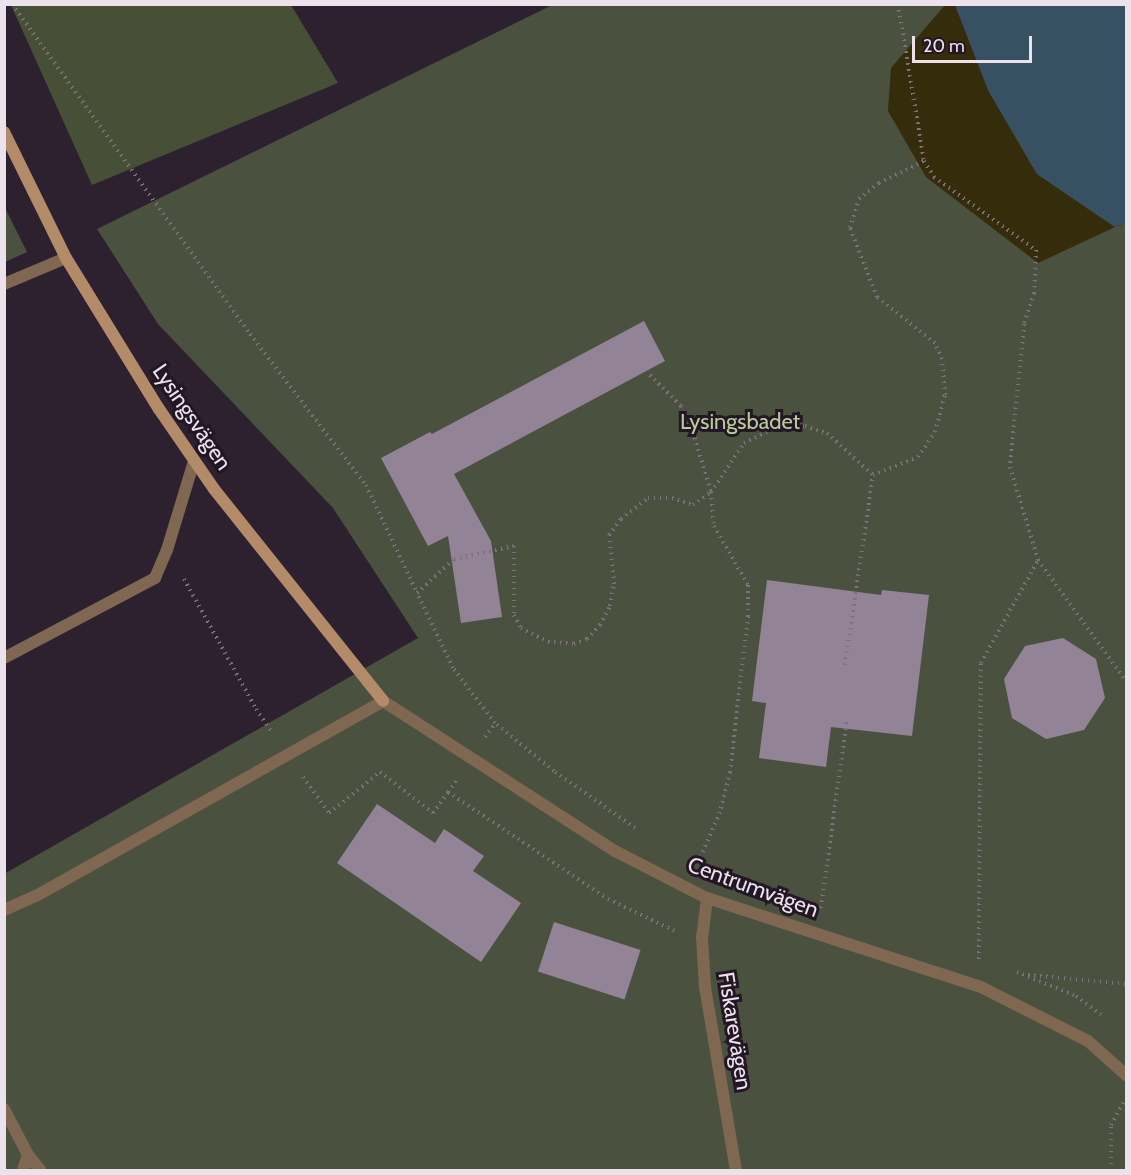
<!DOCTYPE html>
<meta charset="utf-8">
<style>
body{margin:0}
#map{position:relative;width:1131px;height:1175px;overflow:hidden;background:#2d202f;font-family:Cabin,sans-serif}
div>[style]{position:absolute}
.green>*{inset:0;background:#4a513f}
.forest>*{inset:0;background:#475037}
.sand>*{inset:0;background:#342c0b}
.water>*{inset:0;background:#385162}
.building>*{inset:0;background:#938396;transform-origin:0 0}
.path>*{height:4px;margin-top:-2px;transform-origin:0;background:repeating-linear-gradient(90deg,#7d717e 0 1.5px,transparent 0 6px)}
.lane>*{height:12px;margin:-6px;padding:0 6px;transform-origin:6px;border-radius:6px;background:#806752}
.secondary>*{height:12px;margin:-6px;padding:0 6px;transform-origin:6px;border-radius:6px;background:#b48b69}
span{translate:-50% -50%;white-space:nowrap;text-align:center;line-height:1.15;-webkit-text-stroke:6px #231625;paint-order:stroke}
.street-label{font-size:22px;color:#ebe2ec}
.park-label{font-size:22px;color:#b8cc99}
.frame{position:absolute;inset:0;border:6px solid #ebe2ec;pointer-events:none}
.scale{position:absolute;left:912px;top:36px;width:120px;height:27px;box-sizing:border-box;border:3px solid #ebe2ec;border-top:0;padding-left:8px;font-size:18px;line-height:21px;white-space:nowrap;color:#ebe2ec;-webkit-text-stroke:4px #231625;paint-order:stroke}
</style>
<div id="map">
<div class="green">
<div style="clip-path:polygon(554px 4px,955px 5px,988px 90px,1115px 227px,1126px 223px,1126px 1170px,5px 1170px,4px 874px,418px 638px,333px 508px,158px 324px,97px 229px)"></div>
<div style="clip-path:polygon(4px 206px,27px 252px,5px 262px,4px 262px)"></div>
</div>
<div class="forest">
<div style="clip-path:polygon(11px 5px,291px 5px,338px 83px,92px 185px)"></div>
</div>
<div class="sand">
<div style="clip-path:polygon(945px 5px,955px 5px,988px 90px,1037px 174px,1115px 227px,1038px 263px,926px 177px,888px 111px,891px 68px)"></div>
</div>
<div class="water">
<div style="clip-path:polygon(955px 5px,1126px 5px,1126px 223px,1115px 227px,1037px 174px,988px 90px)"></div>
</div>
<div class="building">
<div style="clip-path:polygon(644px 321px,665px 361px,454px 474px,491px 541px,502px 617px,461px 623px,448px 536px,428px 546px,381px 458px,430px 432px,432px 434px)"></div>
<div style="clip-path:polygon(767px 580px,881px 595px,882px 590px,929px 595px,912px 736px,831px 727px,826px 767px,759px 758px,766px 703px,752px 701px)"></div>
<div style="clip-path:polygon(1063px 638px,1096px 659px,1105px 698px,1084px 730px,1046px 739px,1012px 718px,1004px 679px,1025px 646px)"></div>
<div style="clip-path:polygon(377px 804px,435px 843px,444px 829px,484px 856px,473px 871px,521px 903px,481px 962px,337px 863px)"></div>
<div style="left:554px;top:922px;width:91px;height:52px;rotate:18deg"></div>
</div>
<div class="path">
<div style="left:12px;top:4px;width:407px;rotate:54.2deg"></div>
<div style="left:250px;top:334px;width:190px;rotate:52.5deg"></div>
<div style="left:366px;top:485px;width:119px;rotate:64.7deg"></div>
<div style="left:898px;top:4px;width:159px;rotate:80.6deg"></div>
<div style="left:650px;top:375px;width:44px;rotate:45deg"></div>
<div style="left:681px;top:406px;width:29px;rotate:65deg"></div>
<div style="left:693px;top:432px;width:63px;rotate:73.3deg"></div>
<div style="left:711px;top:492px;width:34px;rotate:85deg"></div>
<div style="left:714px;top:526px;width:68px;rotate:60deg"></div>
<div style="left:748px;top:585px;width:31px;rotate:90deg"></div>
<div style="left:748px;top:616px;width:157px;rotate:96.6deg"></div>
<div style="left:730px;top:772px;width:41px;rotate:104deg"></div>
<div style="left:720px;top:812px;width:58px;rotate:113.5deg"></div>
<div style="left:184px;top:579px;width:149px;rotate:61deg"></div>
<div style="left:256px;top:709px;width:30px;rotate:56deg"></div>
<div style="left:845px;top:665px;width:192px;rotate:-81.6deg"></div>
<div style="left:485px;top:737px;width:17px;rotate:-54deg"></div>
<div style="left:303px;top:777px;width:44px;rotate:54.2deg"></div>
<div style="left:329px;top:813px;width:65px;rotate:-38.8deg"></div>
<div style="left:380px;top:772px;width:67px;rotate:37.7deg"></div>
<div style="left:433px;top:813px;width:26px;rotate:-54deg"></div>
<div style="left:448px;top:792px;width:192px;rotate:33.8deg"></div>
<div style="left:608px;top:899px;width:74px;rotate:25.5deg"></div>
<div style="left:448px;top:792px;width:14px;rotate:-54deg"></div>
<div style="left:635px;top:828px;width:99px;rotate:-144.9deg"></div>
<div style="left:554px;top:771px;width:76px;rotate:-140.9deg"></div>
<div style="left:495px;top:723px;width:69px;rotate:-127.4deg"></div>
<div style="left:453px;top:668px;width:83px;rotate:-115.6deg"></div>
<div style="left:417px;top:593px;width:50px;rotate:-42.6deg"></div>
<div style="left:454px;top:559px;width:61px;rotate:-12.2deg"></div>
<div style="left:514px;top:546px;width:69px;rotate:90deg"></div>
<div style="left:514px;top:615px;width:15px;rotate:62deg"></div>
<div style="left:521px;top:628px;width:30px;rotate:27deg"></div>
<div style="left:548px;top:642px;width:26px;rotate:4deg"></div>
<div style="left:574px;top:644px;width:14px;rotate:-21deg"></div>
<div style="left:587px;top:639px;width:19px;rotate:-47deg"></div>
<div style="left:600px;top:625px;width:21px;rotate:-62deg"></div>
<div style="left:610px;top:606px;width:22px;rotate:-80deg"></div>
<div style="left:614px;top:584px;width:49px;rotate:-95.8deg"></div>
<div style="left:609px;top:535px;width:20px;rotate:-53deg"></div>
<div style="left:621px;top:519px;width:34px;rotate:-38deg"></div>
<div style="left:648px;top:498px;width:24px"></div>
<div style="left:672px;top:498px;width:22px;rotate:18deg"></div>
<div style="left:693px;top:505px;width:22px;rotate:-36deg"></div>
<div style="left:711px;top:492px;width:59px;rotate:-56deg"></div>
<div style="left:744px;top:443px;width:32px;rotate:-26deg"></div>
<div style="left:773px;top:429px;width:32px;rotate:-5deg"></div>
<div style="left:805px;top:426px;width:23px;rotate:18deg"></div>
<div style="left:827px;top:433px;width:62px;rotate:42.4deg"></div>
<div style="left:873px;top:475px;width:48px;rotate:-21.8deg"></div>
<div style="left:918px;top:457px;width:30px;rotate:-56deg"></div>
<div style="left:935px;top:432px;width:38px;rotate:-75deg"></div>
<div style="left:945px;top:395px;width:36px;rotate:-95deg"></div>
<div style="left:942px;top:359px;width:17px;rotate:-114deg"></div>
<div style="left:935px;top:343px;width:74px;rotate:-141.6deg"></div>
<div style="left:877px;top:297px;width:74px;rotate:-111.4deg"></div>
<div style="left:850px;top:228px;width:30px;rotate:-73deg"></div>
<div style="left:859px;top:199px;width:26px;rotate:-39deg"></div>
<div style="left:879px;top:183px;width:50px;rotate:-26.1deg"></div>
<div style="left:924px;top:161px;width:19px;rotate:58deg"></div>
<div style="left:934px;top:177px;width:125px;rotate:35.6deg"></div>
<div style="left:1036px;top:250px;width:43px;rotate:92.7deg"></div>
<div style="left:1034px;top:293px;width:33px;rotate:108deg"></div>
<div style="left:1024px;top:324px;width:144px;rotate:95.6deg"></div>
<div style="left:1010px;top:467px;width:97px;rotate:73.2deg"></div>
<div style="left:1038px;top:560px;width:150px;rotate:54deg"></div>
<div style="left:821px;top:908px;width:191px;rotate:-82.2deg"></div>
<div style="left:979px;top:959px;width:296px;rotate:-89.6deg"></div>
<div style="left:981px;top:663px;width:118px;rotate:-61deg"></div>
<div style="left:1017px;top:972px;width:64px;rotate:22.1deg"></div>
<div style="left:1076px;top:996px;width:31px;rotate:37deg"></div>
<div style="left:1028px;top:975px;width:98px;rotate:5.2deg"></div>
<div style="left:1111px;top:1170px;width:45px;rotate:-90deg"></div>
<div style="left:1111px;top:1125px;width:29px;rotate:-61deg"></div>
</div>
<div class="lane">
<div style="left:4px;top:284px;width:67px;rotate:-22.8deg"></div>
<div style="left:4px;top:658px;width:171px;rotate:-27.9deg"></div>
<div style="left:155px;top:578px;width:30px;rotate:-67deg"></div>
<div style="left:167px;top:550px;width:93px;rotate:-73.1deg"></div>
<div style="left:707px;top:898px;width:38px;rotate:97deg"></div>
<div style="left:702px;top:936px;width:51px;rotate:86.6deg"></div>
<div style="left:705px;top:987px;width:186px;rotate:80.4deg"></div>
<div style="left:4px;top:910px;width:35px;rotate:-24deg"></div>
<div style="left:36px;top:896px;width:398px;rotate:-29.3deg"></div>
<div style="left:383px;top:701px;width:276px;rotate:32.9deg"></div>
<div style="left:615px;top:851px;width:81px;rotate:27.2deg"></div>
<div style="left:687px;top:888px;width:22px;rotate:27deg"></div>
<div style="left:707px;top:898px;width:288px;rotate:18deg"></div>
<div style="left:981px;top:987px;width:120px;rotate:26.8deg"></div>
<div style="left:1088px;top:1041px;width:51px;rotate:41.8deg"></div>
<div style="left:4px;top:1109px;width:52px;rotate:62.4deg"></div>
<div style="left:28px;top:1155px;width:19px;rotate:51deg"></div>
<div style="left:23px;top:1170px;width:16px;rotate:-72deg"></div>
</div>
<div class="secondary">
<div style="left:4px;top:132px;width:140px;rotate:63.8deg"></div>
<div style="left:66px;top:258px;width:177px;rotate:58.4deg"></div>
<div style="left:159px;top:409px;width:97px;rotate:55.5deg"></div>
<div style="left:214px;top:489px;width:271px;rotate:51.4deg"></div>
</div>
<div class="street-label">
<span style="left:192px;top:417px;rotate:56deg">Lysingsvägen</span>
<span style="left:753px;top:887px;rotate:20deg">Centrumvägen</span>
<span style="left:735px;top:1031px;rotate:81deg">Fiskarevägen</span>
</div>
<div class="park-label">
<span style="left:740px;top:422px">Lysingsbadet</span>
</div>
<div class="frame"></div>
<div class="scale">20 m</div>
</div>
